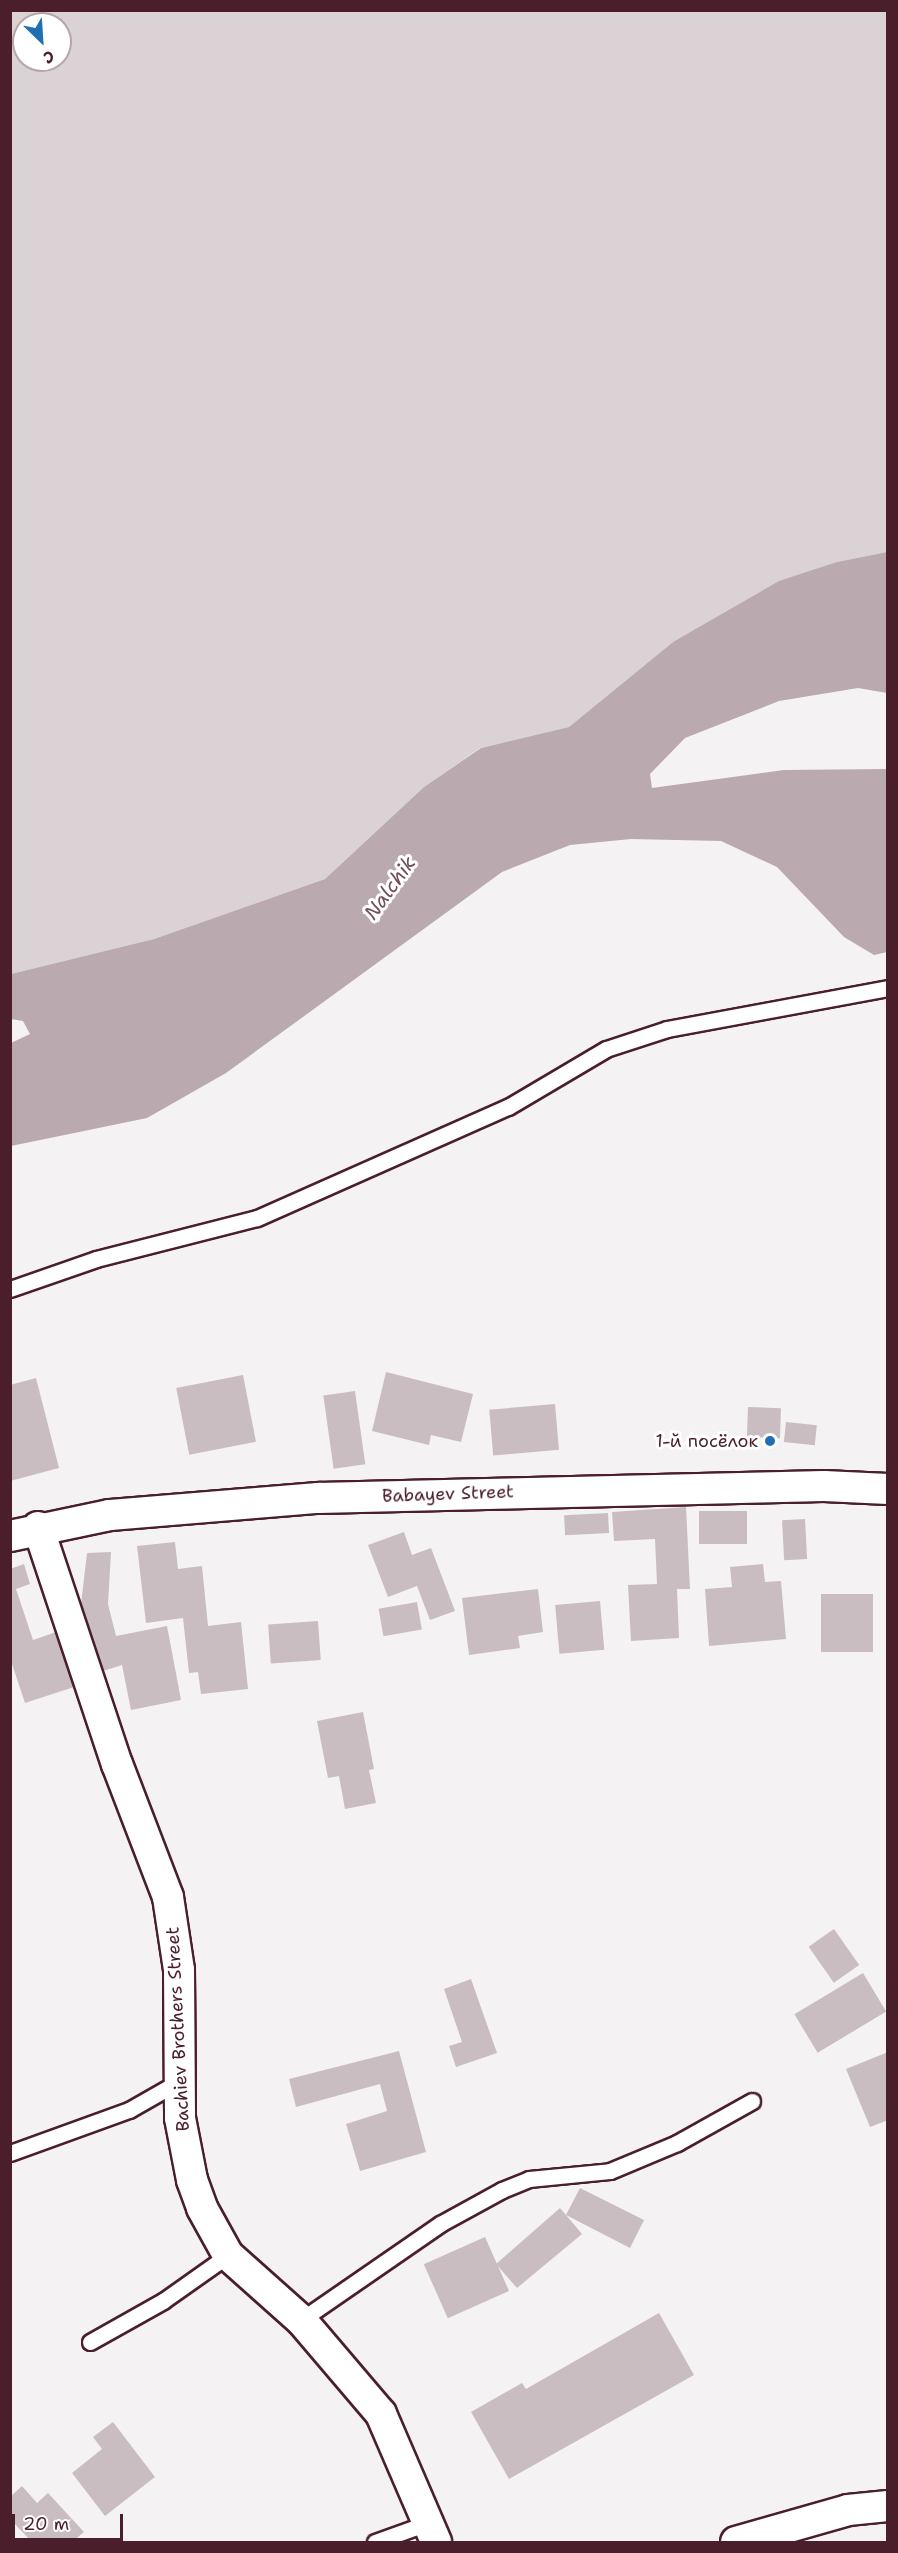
<!DOCTYPE html>
<meta charset="utf-8">
<style>
body{margin:0}
#map{position:relative;width:898px;height:2553px;overflow:hidden;background:#f4f2f2;font-family:"Shantell Sans",sans-serif}
div>[style]{position:absolute}
.green>*{inset:0;background:#dbd2d5}
.water>*{inset:0;background:#baa9ae}
.building>*{inset:0;background:#cabdc1;transform-origin:0 0}
.roads{filter:drop-shadow(2px 0 #4a1f2b) drop-shadow(-2px 0 #4a1f2b) drop-shadow(0 2px #4a1f2b) drop-shadow(0 -2px #4a1f2b)}
.service>*{height:15px;margin:-7.5px;padding:0 7.5px;transform-origin:7.5px;border-radius:7.5px;background:#fff}
.minor>*{height:30px;margin:-15px;padding:0 15px;transform-origin:15px;border-radius:15px;background:#fff}
.dots>*{width:16px;height:16px;translate:-50% -50%;box-sizing:border-box;border:3px solid #fff;border-radius:50%}
span{translate:-50% -50%;white-space:nowrap;text-align:center;line-height:1.15;-webkit-text-stroke:6px #fff;paint-order:stroke}
.poi-label{font-size:18px;color:#4a1f2b}
.right{translate:-100% -50%;text-align:right}
.street-label{font-size:18px;color:#4a1f2b}
.water-label{font-size:20px;color:#714f59;font-style:italic}
.frame{position:absolute;inset:0;border:12px solid #4a1f2b;pointer-events:none}
.north{position:absolute;left:12px;top:12px;width:60px;height:60px;box-sizing:border-box;background:#fff;border:2px solid #b7a5aa;border-radius:50%;rotate:155deg;font-size:16px;font-weight:700;line-height:24px;text-align:center;color:#4a1f2b}
.north::after{content:'';display:block;margin:auto;width:21px;height:27px;background:#1f6fb2;clip-path:polygon(50% 0,100% 100%,50% 72%,0 100%)}
.scale{position:absolute;left:12px;top:2514px;width:111px;height:27px;box-sizing:border-box;border:3px solid #4a1f2b;border-top:0;padding-left:8px;font-size:18px;line-height:21px;white-space:nowrap;color:#4a1f2b;-webkit-text-stroke:4px #fff;paint-order:stroke}
</style>
<div id="map">
<div class="green">
<div style="clip-path:polygon(evenodd,10px 11px,887px 11px,887px 552px,837px 562px,673px 642px,569px 727px,480px 748px,424px 787px,325px 879px,154px 939px,11px 974px,10px 11px,24px 24px,60px 24px,60px 60px,24px 60px,24px 24px)"></div>
</div>
<div class="water">
<div style="clip-path:polygon(887px 552px,887px 693px,858px 688px,779px 701px,685px 738px,650px 774px,652px 788px,784px 770px,887px 769px,887px 952px,874px 955px,844px 937px,777px 867px,721px 841px,631px 839px,570px 845px,502px 872px,226px 1073px,147px 1118px,11px 1146px,11px 1043px,30px 1034px,23px 1021px,11px 1019px,11px 974px,154px 939px,325px 879px,424px 787px,481px 748px,569px 727px,673px 642px,779px 581px,837px 562px)"></div>
</div>
<div class="building">
<div style="clip-path:polygon(386px 1372px,473px 1394px,461px 1442px,431px 1435px,429px 1445px,372px 1431px)"></div>
<div style="left:243px;top:1375px;width:68px;height:68px;rotate:79deg"></div>
<div style="clip-path:polygon(36px 1378px,59px 1468px,10px 1481px,10px 1385px)"></div>
<div style="left:355px;top:1391px;width:74px;height:32px;rotate:82deg"></div>
<div style="left:555px;top:1404px;width:46px;height:66px;rotate:85deg"></div>
<div style="left:748px;top:1407px;width:33px;height:30px;rotate:2deg"></div>
<div style="left:786px;top:1422px;width:31px;height:20px;rotate:6deg"></div>
<div style="clip-path:polygon(686px 1507px,690px 1589px,677px 1589px,679px 1638px,631px 1641px,628px 1585px,657px 1584px,655px 1539px,614px 1541px,612px 1512px)"></div>
<div style="left:699px;top:1511px;width:48px;height:33px"></div>
<div style="left:608px;top:1513px;width:20px;height:44px;rotate:87deg"></div>
<div style="left:805px;top:1519px;width:40px;height:23px;rotate:87deg"></div>
<div style="clip-path:polygon(404px 1532px,412px 1555px,431px 1548px,455px 1611px,430px 1620px,417px 1586px,388px 1597px,368px 1545px)"></div>
<div style="clip-path:polygon(175px 1542px,178px 1569px,202px 1566px,208px 1626px,241px 1622px,248px 1689px,201px 1694px,198px 1672px,189px 1673px,183px 1618px,146px 1623px,137px 1546px)"></div>
<div style="clip-path:polygon(111px 1552px,108px 1604px,116px 1636px,167px 1626px,181px 1700px,131px 1710px,122px 1665px,103px 1671px,81px 1604px,87px 1553px)"></div>
<div style="clip-path:polygon(24px 1564px,30px 1584px,16px 1589px,33px 1640px,59px 1631px,77px 1686px,25px 1703px,10px 1658px,10px 1569px)"></div>
<div style="clip-path:polygon(763px 1564px,765px 1582px,781px 1581px,786px 1639px,709px 1646px,705px 1589px,732px 1587px,730px 1567px)"></div>
<div style="clip-path:polygon(538px 1589px,543px 1632px,518px 1636px,520px 1648px,469px 1655px,462px 1598px)"></div>
<div style="left:821px;top:1594px;width:52px;height:58px"></div>
<div style="left:600px;top:1601px;width:49px;height:45px;rotate:85deg"></div>
<div style="left:417px;top:1602px;width:28px;height:39px;rotate:80deg"></div>
<div style="left:318px;top:1621px;width:39px;height:50px;rotate:86deg"></div>
<div style="clip-path:polygon(363px 1712px,374px 1769px,369px 1770px,376px 1803px,345px 1809px,339px 1776px,328px 1778px,317px 1721px)"></div>
<div style="left:834px;top:1929px;width:44px;height:31px;rotate:55deg"></div>
<div style="left:863px;top:1973px;width:45px;height:80px;rotate:59deg"></div>
<div style="clip-path:polygon(471px 1979px,497px 2053px,456px 2067px,449px 2046px,462px 2042px,444px 1989px)"></div>
<div style="clip-path:polygon(399px 2051px,426px 2152px,360px 2171px,346px 2124px,387px 2111px,380px 2084px,296px 2107px,289px 2079px)"></div>
<div style="clip-path:polygon(888px 2052px,888px 2120px,870px 2127px,846px 2069px)"></div>
<div style="clip-path:polygon(580px 2188px,644px 2220px,630px 2248px,566px 2215px,582px 2234px,517px 2288px,496px 2264px,560px 2208px,566px 2215px)"></div>
<div style="left:485px;top:2237px;width:59px;height:67px;rotate:66deg"></div>
<div style="clip-path:polygon(659px 2313px,694px 2375px,509px 2479px,471px 2412px,522px 2383px,526px 2389px)"></div>
<div style="clip-path:polygon(113px 2422px,155px 2477px,105px 2516px,72px 2473px,102px 2449px,93px 2437px)"></div>
<div style="clip-path:polygon(22px 2486px,37px 2503px,48px 2493px,84px 2532px,72px 2542px,32px 2542px,10px 2519px,10px 2497px)"></div>
</div>
<div class="roads">
<div class="service">
<div style="left:10px;top:1289px;width:91px;rotate:-19.2deg"></div>
<div style="left:96px;top:1259px;width:166px;rotate:-14.3deg"></div>
<div style="left:257px;top:1218px;width:274px;rotate:-23.9deg"></div>
<div style="left:508px;top:1107px;width:114px;rotate:-30.6deg"></div>
<div style="left:606px;top:1049px;width:64px;rotate:-18.2deg"></div>
<div style="left:667px;top:1029px;width:225px;rotate:-10.5deg"></div>
<div style="left:10px;top:2153px;width:127px;rotate:-19.9deg"></div>
<div style="left:129px;top:2110px;width:56px;rotate:-29.7deg"></div>
<div style="left:301px;top:2320px;width:169px;rotate:-34.6deg"></div>
<div style="left:440px;top:2224px;width:71px;rotate:-28.7deg"></div>
<div style="left:502px;top:2190px;width:29px;rotate:-22deg"></div>
<div style="left:529px;top:2179px;width:81px;rotate:-5.6deg"></div>
<div style="left:610px;top:2171px;width:73px;rotate:-22.7deg"></div>
<div style="left:677px;top:2143px;width:86px;rotate:-29.2deg"></div>
<div style="left:90px;top:2342px;width:84px;rotate:-29.3deg"></div>
<div style="left:163px;top:2301px;width:80px;rotate:-35.3deg"></div>
<div style="left:375px;top:2542px;width:53px;rotate:-19.8deg"></div>
</div>
<div class="minor">
<div style="left:38px;top:1527px;width:250px;rotate:71.6deg"></div>
<div style="left:117px;top:1764px;width:142px;rotate:69deg"></div>
<div style="left:168px;top:1897px;width:74px;rotate:81.4deg"></div>
<div style="left:179px;top:1970px;width:148px;rotate:89.6deg"></div>
<div style="left:180px;top:2118px;width:63px;rotate:79deg"></div>
<div style="left:192px;top:2180px;width:30px;rotate:70deg"></div>
<div style="left:202px;top:2208px;width:54px;rotate:61deg"></div>
<div style="left:228px;top:2255px;width:98px;rotate:41.7deg"></div>
<div style="left:301px;top:2320px;width:123px;rotate:49.6deg"></div>
<div style="left:381px;top:2414px;width:139px;rotate:66.7deg"></div>
<div style="left:10px;top:1536px;width:102px;rotate:-11.9deg"></div>
<div style="left:110px;top:1515px;width:209px;rotate:-4.7deg"></div>
<div style="left:318px;top:1498px;width:506px;rotate:-1.36deg"></div>
<div style="left:824px;top:1486px;width:64px;rotate:2.7deg"></div>
<div style="left:736px;top:2542px;width:116px;rotate:-15.9deg"></div>
<div style="left:848px;top:2510px;width:40px;rotate:-5.7deg"></div>
</div>
</div>
<div class="dots">
<div style="left:770px;top:1441px;background:#1f6fb2"></div>
</div>
<div class="poi-label">
<span class="right" style="left:758px;top:1441px">1-й посёлок</span>
</div>
<div class="street-label">
<span style="left:448px;top:1494px;rotate:-2deg">Babayev Street</span>
<span style="left:178px;top:2029px;rotate:-93deg">Bachiev Brothers Street</span>
</div>
<div class="water-label">
<span style="left:390px;top:888px;rotate:-54deg">Nalchik</span>
</div>
<div class="frame"></div>
<div class="north">С</div>
<div class="scale">20 m</div>
</div>
